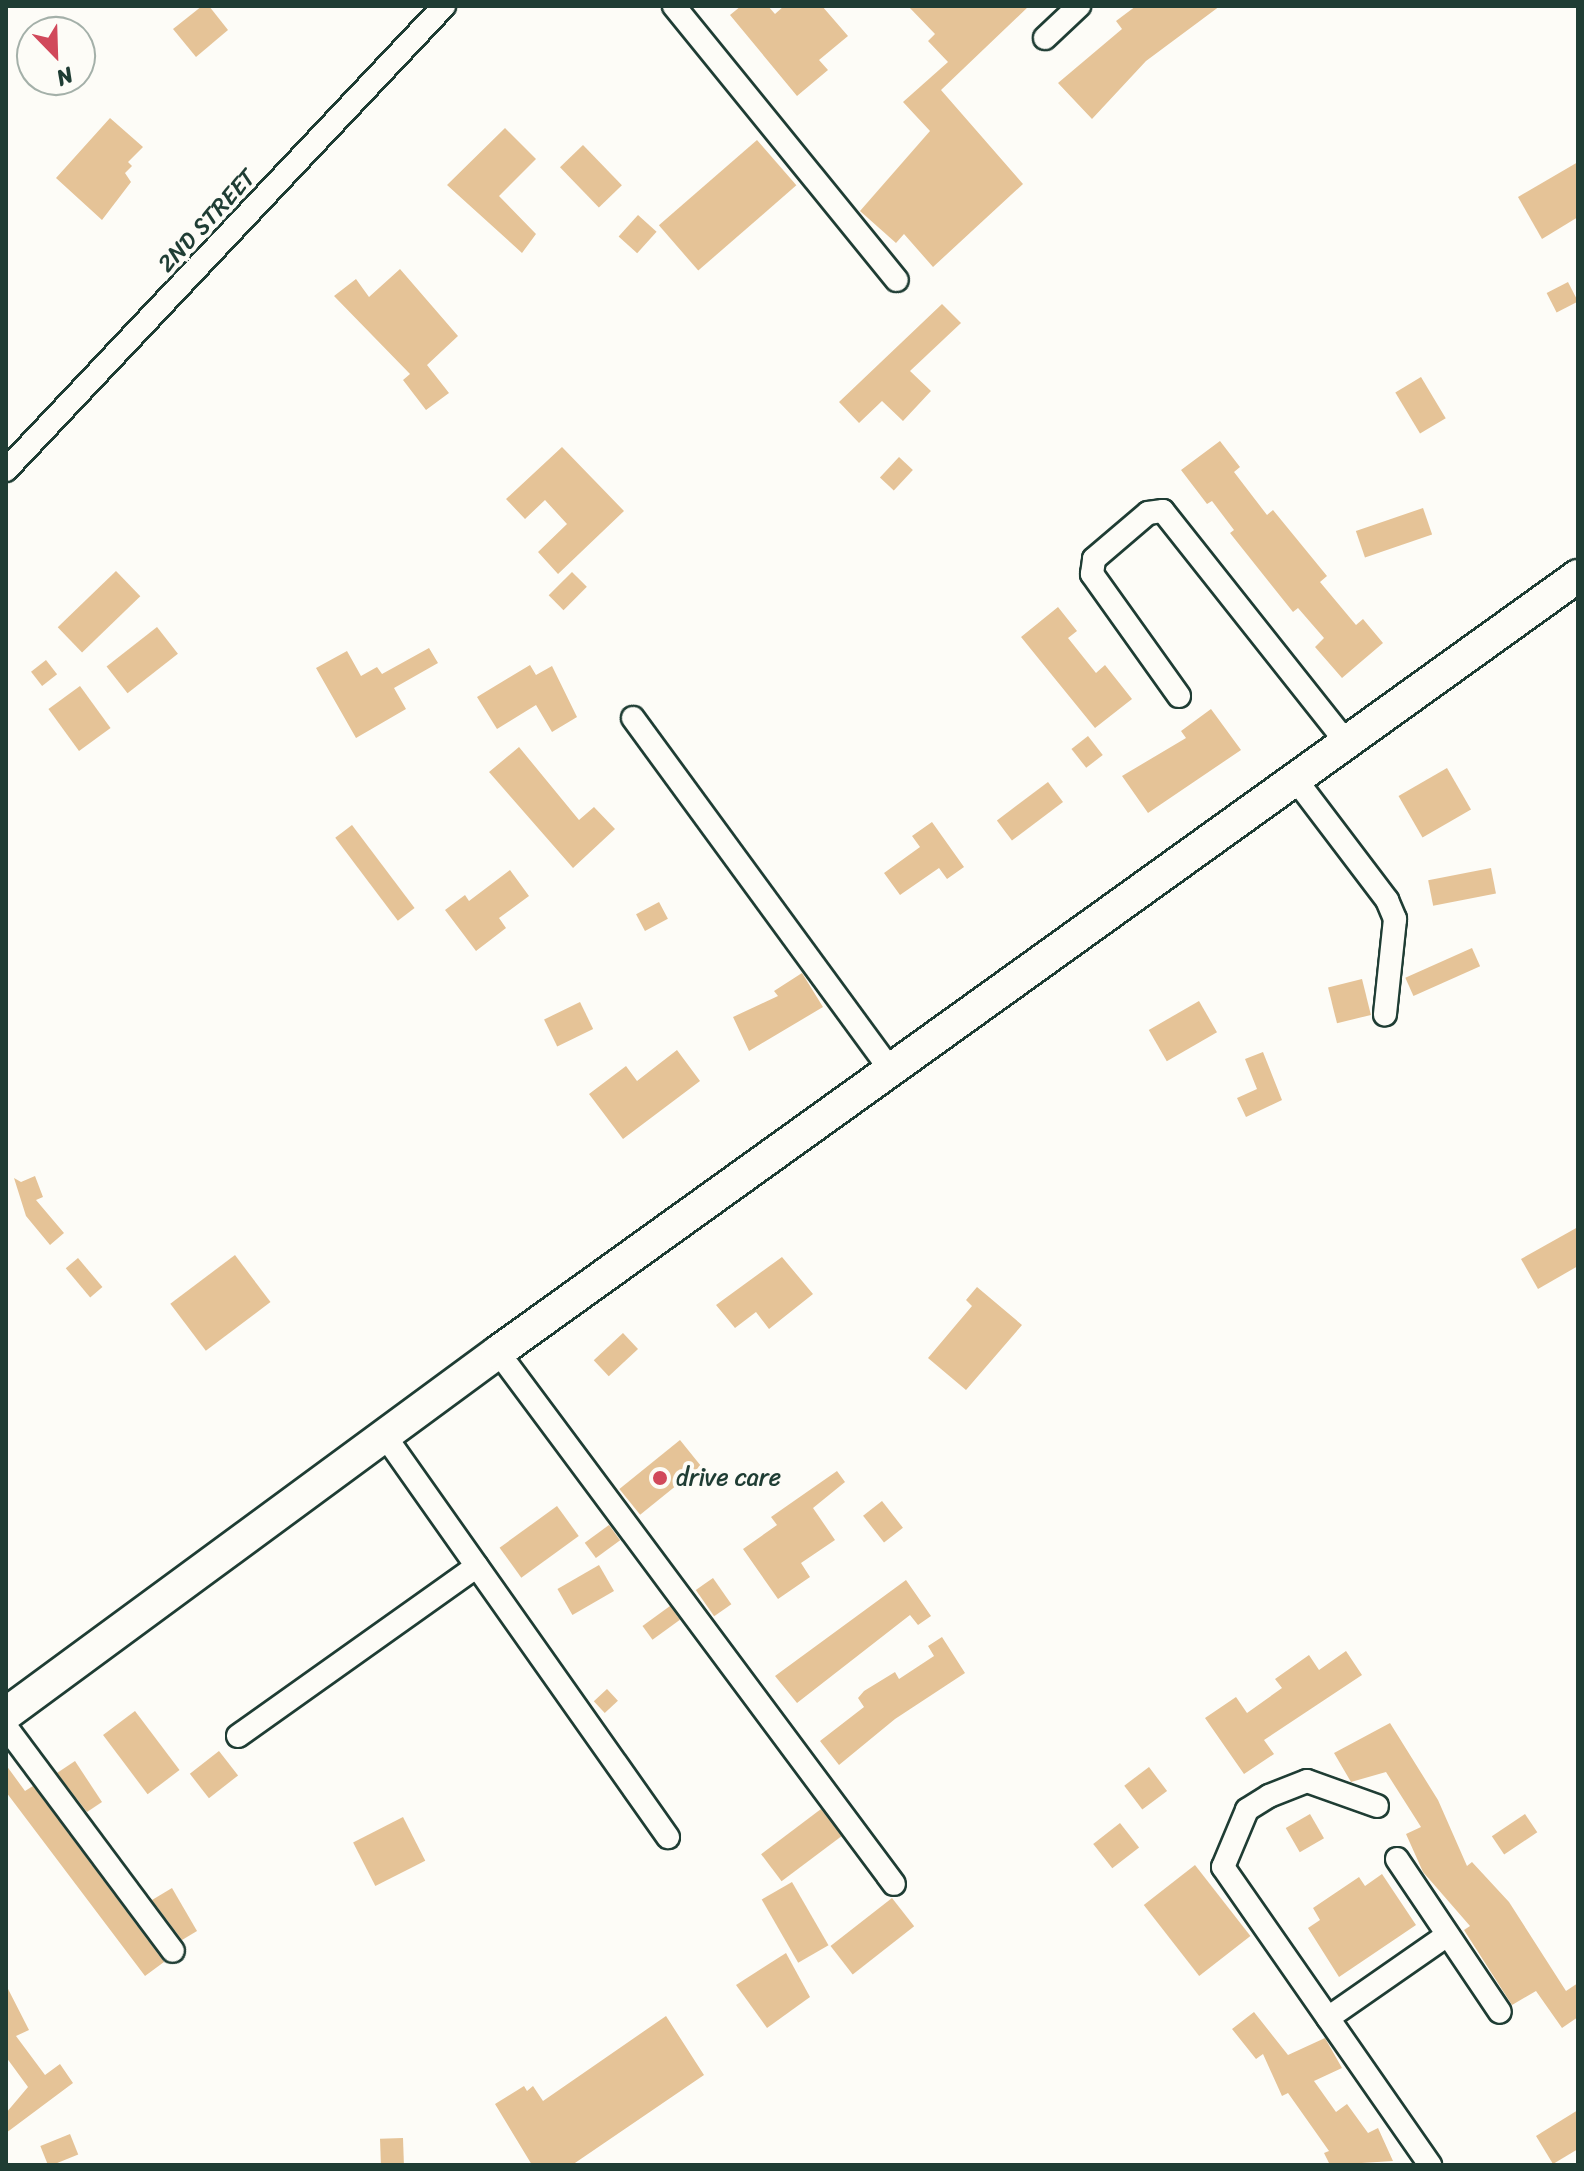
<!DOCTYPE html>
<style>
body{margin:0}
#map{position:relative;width:1584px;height:2171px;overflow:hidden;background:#fdfcf7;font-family:Sriracha,sans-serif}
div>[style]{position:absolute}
.building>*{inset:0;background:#e5c397;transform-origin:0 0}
.roads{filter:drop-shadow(2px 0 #1f3d34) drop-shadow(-2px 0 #1f3d34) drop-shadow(0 2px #1f3d34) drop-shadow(0 -2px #1f3d34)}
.minor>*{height:22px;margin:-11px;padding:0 11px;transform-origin:11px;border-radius:11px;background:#fdfcf7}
.secondary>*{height:32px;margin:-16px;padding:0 16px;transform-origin:16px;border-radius:16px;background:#fdfcf7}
.dots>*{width:22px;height:22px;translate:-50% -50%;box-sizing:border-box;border:4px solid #fdfcf7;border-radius:50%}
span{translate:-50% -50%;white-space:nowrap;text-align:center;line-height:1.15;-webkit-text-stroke:8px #fdfcf7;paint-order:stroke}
.street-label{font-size:24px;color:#1f3d34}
.poi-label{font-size:24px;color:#1f3d34}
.left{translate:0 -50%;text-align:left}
.frame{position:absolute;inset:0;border:8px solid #1f3d34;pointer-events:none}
.north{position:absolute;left:16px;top:16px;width:80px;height:80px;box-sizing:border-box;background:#fdfcf7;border:2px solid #a4b0a9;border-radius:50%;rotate:157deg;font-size:22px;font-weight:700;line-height:32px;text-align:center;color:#1f3d34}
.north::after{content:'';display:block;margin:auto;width:28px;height:36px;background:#d1495b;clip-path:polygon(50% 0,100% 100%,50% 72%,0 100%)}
</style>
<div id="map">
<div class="building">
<div style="clip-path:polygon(202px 6px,209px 6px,228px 30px,196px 57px,173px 29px)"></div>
<div style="clip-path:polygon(741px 6px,768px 6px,775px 14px,784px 6px,822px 6px,848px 36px,819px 60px,828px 70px,797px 96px,730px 15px)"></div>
<div style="clip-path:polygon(908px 6px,1029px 6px,941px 90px,1023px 184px,933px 267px,904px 234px,896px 243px,860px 211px,930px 131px,903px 102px,948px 62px,928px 41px,935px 34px)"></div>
<div style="clip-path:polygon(1136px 6px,1220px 6px,1146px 61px,1092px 119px,1058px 83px,1122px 29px,1116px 21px)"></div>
<div style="clip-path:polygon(110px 118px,143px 147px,128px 162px,132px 166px,125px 173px,131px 182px,102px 220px,56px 178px)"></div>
<div style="clip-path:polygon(505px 128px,536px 159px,499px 196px,536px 234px,522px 253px,447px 185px)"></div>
<div style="left:757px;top:140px;width:60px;height:130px;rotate:49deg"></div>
<div style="left:583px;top:145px;width:56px;height:32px;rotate:46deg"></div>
<div style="clip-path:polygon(1578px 162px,1578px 217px,1542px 239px,1518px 197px)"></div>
<div style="left:638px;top:215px;width:25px;height:29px;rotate:42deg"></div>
<div style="clip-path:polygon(400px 269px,458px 336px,427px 365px,449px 393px,426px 410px,403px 380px,410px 374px,334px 296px,356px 279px,369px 297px)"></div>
<div style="left:1568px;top:282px;width:22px;height:24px;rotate:63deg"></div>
<div style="clip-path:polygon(942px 304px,961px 323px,910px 371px,931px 391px,903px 421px,882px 401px,859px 423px,839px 402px)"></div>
<div style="left:1421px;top:377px;width:48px;height:30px;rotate:59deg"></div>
<div style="clip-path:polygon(1220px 441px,1240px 467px,1234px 472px,1267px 515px,1273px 510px,1327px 576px,1320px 582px,1356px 625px,1363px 619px,1383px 643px,1342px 678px,1315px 647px,1324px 638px,1298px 608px,1293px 612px,1230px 533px,1234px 530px,1212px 501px,1207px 504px,1181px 470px)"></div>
<div style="clip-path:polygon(562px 447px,624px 511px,558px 574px,538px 552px,567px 524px,545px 500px,525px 519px,506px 499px)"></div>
<div style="left:899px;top:457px;width:19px;height:28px;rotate:43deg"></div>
<div style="left:1423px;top:508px;width:28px;height:71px;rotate:71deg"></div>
<div style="left:116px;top:571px;width:35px;height:81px;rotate:46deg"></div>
<div style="left:572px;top:572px;width:21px;height:33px;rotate:45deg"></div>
<div style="clip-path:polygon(1058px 607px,1077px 631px,1068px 638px,1096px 673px,1105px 665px,1132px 699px,1095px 728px,1021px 637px)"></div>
<div style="left:157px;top:627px;width:34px;height:64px;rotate:52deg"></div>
<div style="clip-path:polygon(429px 648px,438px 663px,394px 688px,406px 709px,356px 738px,316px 668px,347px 651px,361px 676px,377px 667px,382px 674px)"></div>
<div style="left:46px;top:660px;width:18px;height:19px;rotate:52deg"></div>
<div style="clip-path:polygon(530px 665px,536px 675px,552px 666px,577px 717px,552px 732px,536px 705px,497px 729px,477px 697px)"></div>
<div style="left:80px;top:686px;width:52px;height:39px;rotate:54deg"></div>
<div style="clip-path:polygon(1211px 709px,1241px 750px,1148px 813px,1122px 776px,1186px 738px,1181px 731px)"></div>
<div style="left:1088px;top:736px;width:24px;height:21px;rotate:52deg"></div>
<div style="clip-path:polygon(519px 747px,579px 820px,594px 807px,615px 829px,573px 868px,489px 772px)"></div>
<div style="left:1447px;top:768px;width:48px;height:56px;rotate:60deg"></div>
<div style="left:1048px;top:782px;width:25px;height:64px;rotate:53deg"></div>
<div style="clip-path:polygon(932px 822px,964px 867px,947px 879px,939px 868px,900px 895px,884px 873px,920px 847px,912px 836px)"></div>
<div style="left:352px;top:825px;width:104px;height:21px;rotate:53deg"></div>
<div style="left:1491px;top:868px;width:26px;height:64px;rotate:79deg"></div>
<div style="clip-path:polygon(510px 870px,529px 896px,499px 918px,506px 928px,476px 951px,445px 910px,465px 895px,469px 901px)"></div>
<div style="left:659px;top:902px;width:19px;height:26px;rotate:62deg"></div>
<div style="left:1472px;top:948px;width:20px;height:73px;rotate:66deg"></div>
<div style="clip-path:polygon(802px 973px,823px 1007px,749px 1051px,733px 1017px,778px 996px,774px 991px)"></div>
<div style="left:1362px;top:979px;width:37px;height:35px;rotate:76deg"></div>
<div style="left:1199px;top:1001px;width:36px;height:58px;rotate:60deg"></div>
<div style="left:580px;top:1002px;width:30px;height:40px;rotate:64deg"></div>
<div style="clip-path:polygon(677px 1050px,700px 1081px,623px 1139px,589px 1094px,626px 1066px,637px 1081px)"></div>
<div style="clip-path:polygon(1263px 1052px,1282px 1100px,1246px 1117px,1237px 1098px,1257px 1089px,1245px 1059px)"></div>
<div style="clip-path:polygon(35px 1176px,43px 1197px,36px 1200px,64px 1233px,50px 1245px,26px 1216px,14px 1178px,21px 1182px)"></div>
<div style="clip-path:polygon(1578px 1227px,1578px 1266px,1538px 1289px,1521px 1259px)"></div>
<div style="left:235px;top:1255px;width:59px;height:81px;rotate:53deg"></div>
<div style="clip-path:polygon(782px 1257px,813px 1294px,769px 1329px,756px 1312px,735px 1328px,716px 1305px)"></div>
<div style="left:78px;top:1258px;width:38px;height:16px;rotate:50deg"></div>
<div style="clip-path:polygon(977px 1287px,1022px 1325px,966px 1390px,928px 1358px,972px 1306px,966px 1300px)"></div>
<div style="left:623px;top:1333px;width:22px;height:40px;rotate:47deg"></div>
<div style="left:680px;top:1440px;width:33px;height:78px;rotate:51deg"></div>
<div style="clip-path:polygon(837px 1471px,845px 1482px,813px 1508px,835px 1540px,801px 1563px,810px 1577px,778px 1599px,743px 1549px,777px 1525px,771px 1517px)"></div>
<div style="left:882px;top:1501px;width:34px;height:24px;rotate:52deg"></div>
<div style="left:557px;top:1506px;width:37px;height:71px;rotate:54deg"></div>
<div style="left:609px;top:1525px;width:19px;height:30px;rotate:54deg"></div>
<div style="left:599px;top:1565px;width:30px;height:48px;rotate:60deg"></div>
<div style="left:713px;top:1578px;width:32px;height:21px;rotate:55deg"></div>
<div style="clip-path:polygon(906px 1580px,931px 1616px,918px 1625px,910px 1615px,797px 1703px,775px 1676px)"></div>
<div style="left:670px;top:1606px;width:17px;height:34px;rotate:54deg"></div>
<div style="clip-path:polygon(942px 1637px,965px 1673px,895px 1719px,839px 1765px,820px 1741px,864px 1707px,858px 1698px,864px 1691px,895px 1672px,899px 1679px,934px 1656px,928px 1646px)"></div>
<div style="clip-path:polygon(1346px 1651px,1362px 1675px,1264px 1740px,1274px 1754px,1244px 1774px,1205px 1718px,1236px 1697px,1247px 1713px,1282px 1688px,1275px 1679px,1309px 1655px,1319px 1670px)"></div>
<div style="left:607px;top:1689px;width:16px;height:18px;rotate:47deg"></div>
<div style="left:135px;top:1711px;width:74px;height:40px;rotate:53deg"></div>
<div style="clip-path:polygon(1390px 1723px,1438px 1800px,1467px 1866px,1472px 1862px,1509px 1902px,1566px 1991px,1578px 1983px,1578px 2017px,1562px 2028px,1536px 1991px,1512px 2005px,1464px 1930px,1470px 1926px,1423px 1872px,1406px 1834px,1421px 1827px,1386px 1772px,1351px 1782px,1334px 1753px)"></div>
<div style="left:219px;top:1751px;width:31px;height:37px;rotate:52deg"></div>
<div style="clip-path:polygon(75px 1761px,102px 1802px,87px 1812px,57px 1773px)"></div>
<div style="clip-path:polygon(6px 1765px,25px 1791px,33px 1786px,164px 1962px,145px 1976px,6px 1792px)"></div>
<div style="left:1149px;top:1767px;width:30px;height:31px;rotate:53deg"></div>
<div style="left:821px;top:1809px;width:34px;height:75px;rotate:53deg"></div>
<div style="left:1310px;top:1814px;width:28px;height:28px;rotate:60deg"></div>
<div style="left:1525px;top:1814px;width:22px;height:40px;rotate:56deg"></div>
<div style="left:403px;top:1817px;width:49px;height:56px;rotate:63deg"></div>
<div style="left:1120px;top:1823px;width:31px;height:34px;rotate:52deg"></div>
<div style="left:1195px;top:1865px;width:90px;height:65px;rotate:52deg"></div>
<div style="clip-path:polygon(1382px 1874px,1416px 1925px,1339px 1977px,1308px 1928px,1320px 1920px,1313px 1908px,1359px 1877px,1365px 1886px)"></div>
<div style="left:792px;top:1882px;width:73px;height:35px;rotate:60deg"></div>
<div style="clip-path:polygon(172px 1888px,197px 1931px,182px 1940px,152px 1900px)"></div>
<div style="left:892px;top:1898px;width:36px;height:78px;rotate:52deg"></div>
<div style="clip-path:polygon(786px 1953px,810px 1997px,767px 2028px,736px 1985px)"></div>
<div style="clip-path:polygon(6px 1985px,29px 2030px,16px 2036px,45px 2075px,60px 2064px,73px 2083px,6px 2133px,6px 2113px,28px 2087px,6px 2057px)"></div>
<div style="clip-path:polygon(1254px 2012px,1288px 2055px,1325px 2038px,1342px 2068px,1314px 2081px,1336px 2112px,1347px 2104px,1368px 2133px,1378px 2128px,1393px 2161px,1330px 2165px,1324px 2153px,1329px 2151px,1288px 2093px,1282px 2096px,1263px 2054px,1256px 2059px,1232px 2029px)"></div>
<div style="clip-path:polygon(666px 2016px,704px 2075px,572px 2165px,532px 2165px,495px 2104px,524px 2086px,527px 2091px,533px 2086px,543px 2101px)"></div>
<div style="clip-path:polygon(1578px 2110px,1578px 2149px,1553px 2164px,1536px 2136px)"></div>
<div style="left:70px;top:2134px;width:22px;height:32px;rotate:68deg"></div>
<div style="left:403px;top:2138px;width:27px;height:23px;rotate:88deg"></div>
</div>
<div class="roads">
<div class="minor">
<div style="left:674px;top:6px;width:353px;rotate:50.9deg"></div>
<div style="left:1045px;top:38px;width:47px;rotate:-43.3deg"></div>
<div style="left:6px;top:470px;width:638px;rotate:-46.65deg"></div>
<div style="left:1179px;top:696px;width:150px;rotate:-125.5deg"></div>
<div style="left:1092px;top:574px;width:15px;rotate:-82deg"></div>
<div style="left:1094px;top:559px;width:71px;rotate:-40.4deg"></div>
<div style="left:1148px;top:513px;width:15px;rotate:-8deg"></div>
<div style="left:1163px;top:511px;width:296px;rotate:51.6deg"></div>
<div style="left:633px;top:718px;width:437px;rotate:53.8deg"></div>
<div style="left:1296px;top:780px;width:151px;rotate:52.8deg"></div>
<div style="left:1387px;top:900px;width:21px;rotate:67deg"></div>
<div style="left:1395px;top:919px;width:96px;rotate:96deg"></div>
<div style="left:498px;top:1352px;width:663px;rotate:53.34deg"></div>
<div style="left:385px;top:1436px;width:491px;rotate:54.8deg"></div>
<div style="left:6px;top:1727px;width:279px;rotate:53.3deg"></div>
<div style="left:238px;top:1736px;width:293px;rotate:-35.4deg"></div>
<div style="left:1377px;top:1806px;width:74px;rotate:-160.3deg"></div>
<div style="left:1307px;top:1781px;width:41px;rotate:158.5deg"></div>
<div style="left:1269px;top:1796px;width:26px;rotate:148deg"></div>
<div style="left:1247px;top:1810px;width:62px;rotate:112.8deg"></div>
<div style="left:1223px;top:1867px;width:363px;rotate:55.2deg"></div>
<div style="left:1397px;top:1859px;width:184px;rotate:56.1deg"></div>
<div style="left:1328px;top:2018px;width:144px;rotate:-34.8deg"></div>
</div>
<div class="secondary">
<div style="left:6px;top:1714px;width:611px;rotate:-36.34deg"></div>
<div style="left:498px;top:1352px;width:1330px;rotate:-35.7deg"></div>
</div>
</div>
<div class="dots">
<div style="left:660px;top:1478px;background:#d1495b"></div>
</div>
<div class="street-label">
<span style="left:207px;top:221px;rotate:-47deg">2ND STREET</span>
</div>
<div class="poi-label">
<span class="left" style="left:676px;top:1478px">drive care</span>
</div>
<div class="frame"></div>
<div class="north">N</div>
</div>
